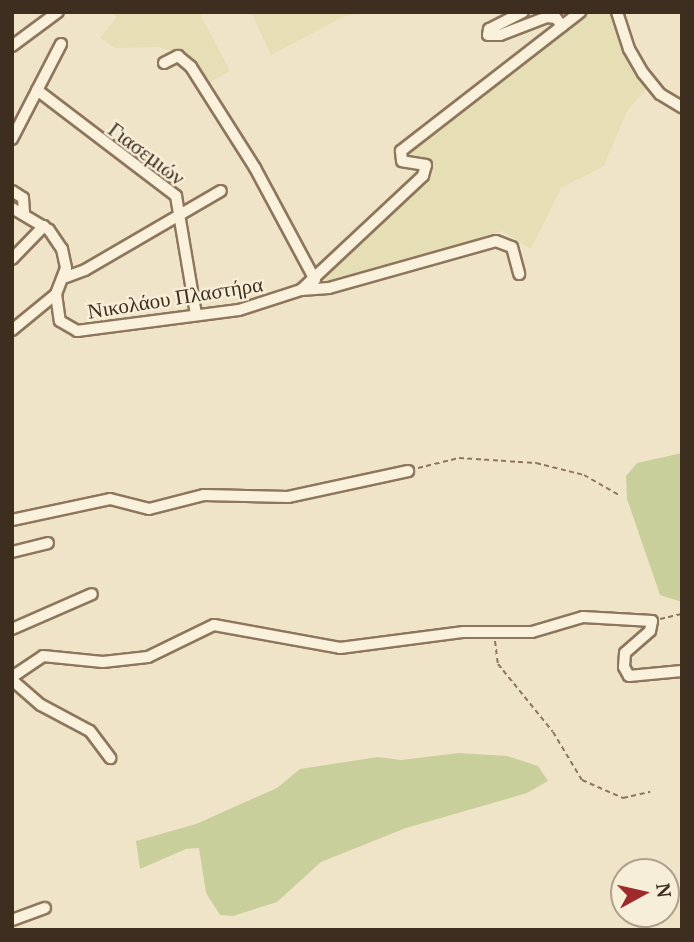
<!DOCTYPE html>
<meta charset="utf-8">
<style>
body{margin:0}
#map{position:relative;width:694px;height:942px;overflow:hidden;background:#f0e4c8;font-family:"PT Serif",serif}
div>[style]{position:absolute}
.farmland>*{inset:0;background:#e6deb5}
.green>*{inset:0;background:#c9cf9b}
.path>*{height:2px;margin-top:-1px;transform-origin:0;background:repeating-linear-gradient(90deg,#8d765c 0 5px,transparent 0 8.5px)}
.roads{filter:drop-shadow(2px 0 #8d765c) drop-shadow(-2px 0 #8d765c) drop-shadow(0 2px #8d765c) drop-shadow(0 -2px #8d765c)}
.minor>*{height:10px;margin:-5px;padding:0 5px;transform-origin:5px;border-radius:5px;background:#faf1dc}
span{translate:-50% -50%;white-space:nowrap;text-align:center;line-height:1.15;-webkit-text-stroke:5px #f7eed8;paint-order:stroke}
.street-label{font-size:21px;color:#3d2e20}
.frame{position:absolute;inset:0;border:14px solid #3d2e20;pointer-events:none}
.north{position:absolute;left:610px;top:858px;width:70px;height:70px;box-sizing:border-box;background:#f7eed8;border:2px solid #ada18e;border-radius:50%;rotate:82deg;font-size:19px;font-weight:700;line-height:28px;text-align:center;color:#3d2e20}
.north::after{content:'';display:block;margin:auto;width:24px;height:32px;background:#9e2a2b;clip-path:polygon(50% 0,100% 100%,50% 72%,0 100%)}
</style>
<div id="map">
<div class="farmland">
<div style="clip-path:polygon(113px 12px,199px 12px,230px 71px,205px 85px,184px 56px,173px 52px,159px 47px,115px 48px,100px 38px,116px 18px)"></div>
<div style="clip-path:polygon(251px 12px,363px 12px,343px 17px,271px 55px)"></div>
<div style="clip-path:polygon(588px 12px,613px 12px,627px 62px,648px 87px,627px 111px,604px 166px,561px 188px,531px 249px,502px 231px,330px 286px,310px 287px,433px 175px,431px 166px,408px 160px,406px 155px)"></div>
</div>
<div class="green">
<div style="clip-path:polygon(682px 453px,682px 602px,660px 595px,627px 499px,626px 476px,637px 463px)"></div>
<div style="clip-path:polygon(459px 753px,507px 756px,538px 766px,548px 781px,527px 793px,406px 828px,321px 862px,277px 902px,233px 916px,220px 915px,206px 893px,199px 848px,186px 849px,140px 869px,136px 841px,196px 824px,277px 788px,300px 769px,378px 757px,401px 760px)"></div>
</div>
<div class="path">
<div style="left:418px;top:468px;width:42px;rotate:-13.7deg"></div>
<div style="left:459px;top:458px;width:77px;rotate:3.7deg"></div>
<div style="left:536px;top:463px;width:49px;rotate:14deg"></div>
<div style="left:584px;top:475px;width:40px;rotate:29.7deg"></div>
<div style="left:660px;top:619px;width:23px;rotate:-13deg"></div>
<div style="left:495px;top:641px;width:23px;rotate:83deg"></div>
<div style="left:498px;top:664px;width:87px;rotate:51deg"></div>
<div style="left:553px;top:732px;width:56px;rotate:58.9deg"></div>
<div style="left:582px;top:780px;width:45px;rotate:23.7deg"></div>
<div style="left:623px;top:798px;width:28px;rotate:-13deg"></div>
</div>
<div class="roads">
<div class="minor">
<div style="left:523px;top:12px;width:38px;rotate:153deg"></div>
<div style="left:489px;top:29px;width:6px;rotate:99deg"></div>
<div style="left:488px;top:35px;width:12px"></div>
<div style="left:500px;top:35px;width:50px;rotate:-21deg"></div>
<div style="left:547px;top:17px;width:9px;rotate:6deg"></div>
<div style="left:556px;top:18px;width:10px;rotate:53deg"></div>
<div style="left:617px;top:12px;width:39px;rotate:72deg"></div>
<div style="left:629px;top:49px;width:28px;rotate:60deg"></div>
<div style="left:643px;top:73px;width:27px;rotate:51deg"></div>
<div style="left:660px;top:94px;width:26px;rotate:31deg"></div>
<div style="left:12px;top:46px;width:57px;rotate:-36.5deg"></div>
<div style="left:164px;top:63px;width:16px;rotate:-27deg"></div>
<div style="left:178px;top:56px;width:17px;rotate:40deg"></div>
<div style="left:191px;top:67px;width:120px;rotate:57.6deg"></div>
<div style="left:255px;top:168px;width:127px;rotate:61.8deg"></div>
<div style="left:37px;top:90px;width:175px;rotate:37.3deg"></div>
<div style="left:176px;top:196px;width:120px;rotate:80.4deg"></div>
<div style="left:12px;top:139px;width:107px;rotate:-62.7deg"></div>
<div style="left:12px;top:191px;width:13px;rotate:32deg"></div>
<div style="left:23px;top:198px;width:16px;rotate:86deg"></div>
<div style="left:12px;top:208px;width:43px;rotate:30.7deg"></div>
<div style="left:49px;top:230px;width:23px;rotate:56deg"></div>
<div style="left:62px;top:249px;width:19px;rotate:78deg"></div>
<div style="left:66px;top:268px;width:28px;rotate:111deg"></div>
<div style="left:56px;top:294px;width:57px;rotate:140.7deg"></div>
<div style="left:12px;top:259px;width:46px;rotate:-45.9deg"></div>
<div style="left:66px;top:277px;width:20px;rotate:-20deg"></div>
<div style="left:85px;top:270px;width:157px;rotate:-30.2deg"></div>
<div style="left:301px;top:290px;width:28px;rotate:-4deg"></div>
<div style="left:329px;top:288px;width:173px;rotate:-15.7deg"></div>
<div style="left:496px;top:241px;width:17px;rotate:21deg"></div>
<div style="left:512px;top:247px;width:28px;rotate:75deg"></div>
<div style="left:56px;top:294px;width:27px;rotate:82deg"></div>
<div style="left:60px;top:321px;width:20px;rotate:30deg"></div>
<div style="left:77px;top:331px;width:163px;rotate:-7.4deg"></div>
<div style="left:239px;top:310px;width:65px;rotate:-17.9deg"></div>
<div style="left:301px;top:290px;width:167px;rotate:-43.1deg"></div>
<div style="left:423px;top:176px;width:11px;rotate:-75deg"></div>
<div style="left:426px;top:165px;width:24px;rotate:-171deg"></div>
<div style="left:402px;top:161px;width:10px;rotate:-96deg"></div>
<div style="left:401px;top:151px;width:227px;rotate:-37.8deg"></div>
<div style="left:12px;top:520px;width:100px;rotate:-12.1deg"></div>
<div style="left:110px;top:499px;width:40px;rotate:14.4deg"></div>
<div style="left:149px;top:509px;width:57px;rotate:-14.3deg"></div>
<div style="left:204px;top:495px;width:84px;rotate:1.4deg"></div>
<div style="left:288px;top:497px;width:123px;rotate:-12.2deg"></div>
<div style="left:12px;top:552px;width:37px;rotate:-14deg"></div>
<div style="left:12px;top:629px;width:87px;rotate:-23.6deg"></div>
<div style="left:12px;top:677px;width:37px;rotate:-34deg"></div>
<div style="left:43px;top:656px;width:60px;rotate:5.7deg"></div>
<div style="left:103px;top:662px;width:45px;rotate:-6.3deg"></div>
<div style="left:148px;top:657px;width:73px;rotate:-25.9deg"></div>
<div style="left:214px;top:625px;width:128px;rotate:10.3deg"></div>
<div style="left:340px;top:648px;width:125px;rotate:-7.4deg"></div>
<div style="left:464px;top:632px;width:68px"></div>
<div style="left:532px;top:632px;width:53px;rotate:-16.4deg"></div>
<div style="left:583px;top:617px;width:69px;rotate:3.3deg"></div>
<div style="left:652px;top:621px;width:10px;rotate:101deg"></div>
<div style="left:650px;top:631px;width:33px;rotate:139deg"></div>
<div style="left:625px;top:653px;width:14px;rotate:94deg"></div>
<div style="left:624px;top:667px;width:10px;rotate:61deg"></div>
<div style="left:629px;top:676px;width:53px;rotate:-5.4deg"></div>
<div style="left:12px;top:680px;width:38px;rotate:41deg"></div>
<div style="left:41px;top:705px;width:55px;rotate:28deg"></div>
<div style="left:90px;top:731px;width:34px;rotate:53deg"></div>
<div style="left:12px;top:920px;width:35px;rotate:-20deg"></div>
</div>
</div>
<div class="street-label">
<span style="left:147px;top:153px;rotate:37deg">Γιασεμιών</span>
<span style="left:175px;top:297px;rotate:-9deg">Νικολάου Πλαστήρα</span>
</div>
<div class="frame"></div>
<div class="north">N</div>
</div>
